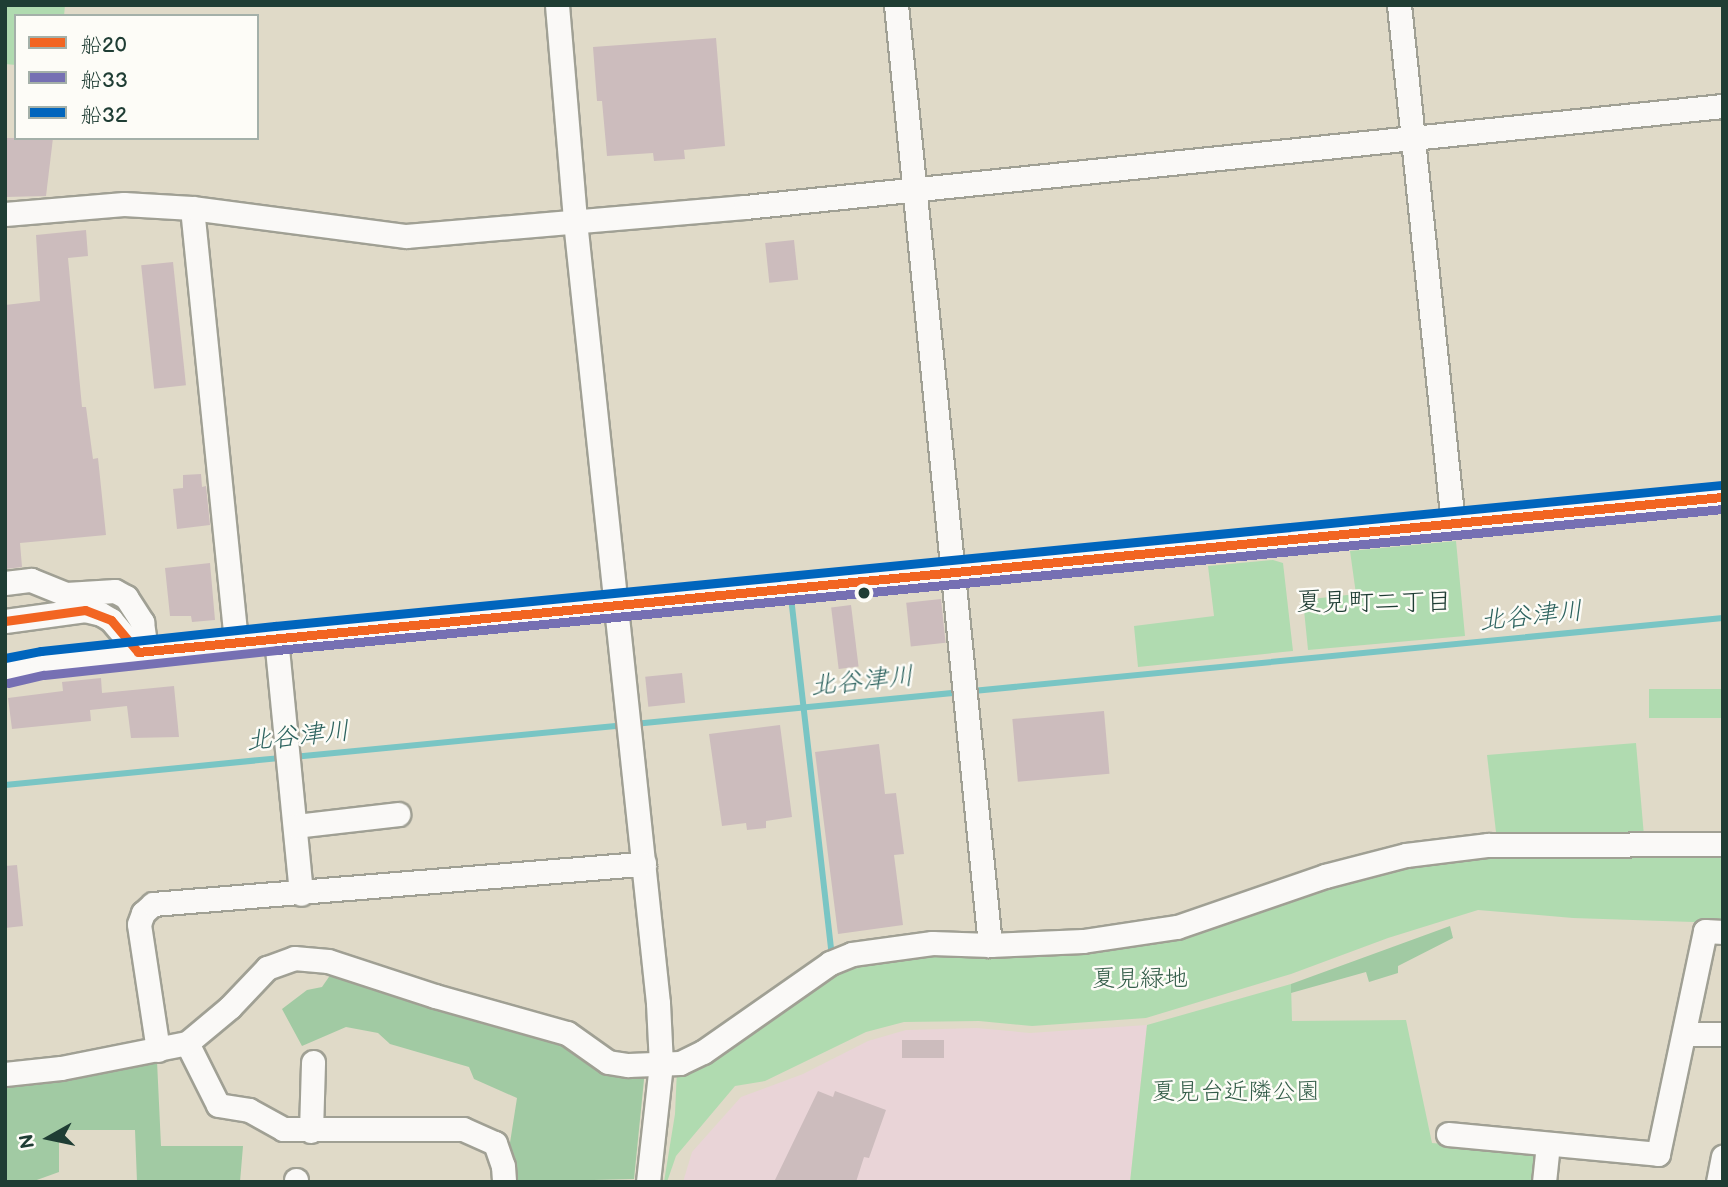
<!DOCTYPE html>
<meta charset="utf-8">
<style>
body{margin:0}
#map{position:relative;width:1728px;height:1187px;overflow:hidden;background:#e0dac8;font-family:"Balsamiq Sans","Klee One",sans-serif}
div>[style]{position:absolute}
.built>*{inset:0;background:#e9d4d7}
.green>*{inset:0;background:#b0dbb0;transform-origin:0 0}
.forest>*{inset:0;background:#a1caa3}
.stream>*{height:6px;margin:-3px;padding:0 3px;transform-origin:3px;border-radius:3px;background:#79c5c4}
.building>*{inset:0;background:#ccbcbd;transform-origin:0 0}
.roads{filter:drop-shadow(2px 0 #a0a094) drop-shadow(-2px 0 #a0a094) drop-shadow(0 2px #a0a094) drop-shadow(0 -2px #a0a094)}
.minor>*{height:23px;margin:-11.5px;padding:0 11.5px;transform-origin:11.5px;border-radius:11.5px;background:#faf9f7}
.bus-1>*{height:9px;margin:-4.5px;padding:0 4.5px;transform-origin:4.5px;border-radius:4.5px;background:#f26522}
.bus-2>*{height:9px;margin:-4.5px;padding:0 4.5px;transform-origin:4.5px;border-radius:4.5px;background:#7670b3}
.bus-3>*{height:9px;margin:-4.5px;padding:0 4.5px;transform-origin:4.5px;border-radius:4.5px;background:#0065bd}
.dots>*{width:19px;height:19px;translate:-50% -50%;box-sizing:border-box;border:4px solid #fdfcf7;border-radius:50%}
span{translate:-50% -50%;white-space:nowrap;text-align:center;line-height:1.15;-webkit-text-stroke:5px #fdfcf7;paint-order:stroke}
.park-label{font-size:24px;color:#345d49}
.neighbourhood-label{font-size:26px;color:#1f3d34}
.water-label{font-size:26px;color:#2d635f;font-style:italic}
.frame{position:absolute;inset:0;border:7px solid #1f3d34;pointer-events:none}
.legend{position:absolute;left:14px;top:14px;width:245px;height:126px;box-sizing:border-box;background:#fdfcf7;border:2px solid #a4b0a9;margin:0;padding:9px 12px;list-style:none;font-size:21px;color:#1f3d34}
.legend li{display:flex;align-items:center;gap:14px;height:35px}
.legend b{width:35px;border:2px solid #a4b0a9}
.north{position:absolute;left:14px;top:1103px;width:70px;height:70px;-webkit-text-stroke:5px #fdfcf7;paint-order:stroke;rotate:261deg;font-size:19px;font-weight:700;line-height:28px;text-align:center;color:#1f3d34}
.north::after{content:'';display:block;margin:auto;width:24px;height:32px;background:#1f3d34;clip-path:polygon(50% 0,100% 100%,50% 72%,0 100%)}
</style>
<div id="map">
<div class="built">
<div style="clip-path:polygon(1147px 1025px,1130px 1182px,683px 1182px,692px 1152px,741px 1097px,803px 1074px,868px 1041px,906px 1030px,977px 1028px,1030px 1033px)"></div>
</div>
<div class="green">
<div style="clip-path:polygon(5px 5px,65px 5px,64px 16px,16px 16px,16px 65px,5px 64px)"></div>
<div style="clip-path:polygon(1456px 541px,1465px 636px,1308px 650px,1303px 600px,1356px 594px,1350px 551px)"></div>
<div style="clip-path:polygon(1273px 560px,1283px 563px,1293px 651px,1138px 667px,1134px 626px,1214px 616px,1208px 566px)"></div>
<div style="left:1723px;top:689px;width:29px;height:74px;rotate:90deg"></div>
<div style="clip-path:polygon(1636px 743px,1644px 836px,1496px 832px,1487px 755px)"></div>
<div style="clip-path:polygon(1486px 850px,1723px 850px,1723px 923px,1573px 918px,1478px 910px,1388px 938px,1291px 974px,1146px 1018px,1032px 1026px,979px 1021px,904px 1022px,866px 1032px,765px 1081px,735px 1086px,676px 1156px,667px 1182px,664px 1182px,675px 1114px,677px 1069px,834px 970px,878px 955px,1084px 948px,1324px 882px)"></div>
<div style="clip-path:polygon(1291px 984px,1292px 1021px,1406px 1020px,1432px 1143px,1538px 1152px,1535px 1182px,1130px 1182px,1147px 1025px)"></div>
</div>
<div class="forest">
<div style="clip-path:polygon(1450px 926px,1453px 938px,1398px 966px,1398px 973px,1369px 982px,1366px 972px,1291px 993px,1291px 984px)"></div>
<div style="clip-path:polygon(333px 971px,562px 1038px,645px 1070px,634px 1179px,513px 1182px,509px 1149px,517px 1098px,474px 1079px,469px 1067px,390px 1044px,378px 1033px,346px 1027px,302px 1046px,282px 1009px,307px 990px,322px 987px)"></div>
<div style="clip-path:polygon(157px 1061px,161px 1146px,243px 1146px,240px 1182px,137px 1182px,135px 1130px,59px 1130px,59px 1172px,34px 1181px,5px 1180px,5px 1082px)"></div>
</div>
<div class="stream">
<div style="left:792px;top:606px;width:345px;rotate:83.5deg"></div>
<div style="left:634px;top:724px;width:1094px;rotate:-5.56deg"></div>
<div style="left:293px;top:757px;width:332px;rotate:-5.5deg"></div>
<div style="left:5px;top:785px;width:278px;rotate:-5.6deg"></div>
</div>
<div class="building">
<div style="clip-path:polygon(716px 38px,725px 146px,684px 150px,685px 159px,654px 161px,653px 153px,607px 156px,602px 101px,597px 101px,593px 47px)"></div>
<div style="clip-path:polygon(5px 138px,53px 138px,46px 196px,5px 197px)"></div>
<div style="clip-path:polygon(86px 230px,88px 256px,68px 258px,82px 407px,86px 407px,93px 459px,98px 458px,106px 535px,20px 543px,22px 567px,5px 569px,5px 305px,40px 301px,36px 235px)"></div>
<div style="left:794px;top:240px;width:40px;height:29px;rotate:84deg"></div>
<div style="left:173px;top:262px;width:124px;height:32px;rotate:84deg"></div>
<div style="clip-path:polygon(201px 474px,202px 487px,206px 486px,210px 525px,177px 529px,173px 489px,183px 488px,183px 475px)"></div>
<div style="clip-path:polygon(210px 563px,215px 620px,192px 622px,191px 616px,170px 616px,165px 568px)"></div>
<div style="left:941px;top:599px;width:44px;height:35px;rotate:84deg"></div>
<div style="left:851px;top:605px;width:62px;height:20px;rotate:83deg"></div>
<div style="left:682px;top:673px;width:30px;height:37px;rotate:84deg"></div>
<div style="clip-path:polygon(101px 678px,102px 693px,174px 686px,179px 737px,131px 738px,127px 706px,90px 710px,91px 721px,12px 729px,8px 698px,63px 691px,62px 682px)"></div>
<div style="left:1104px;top:711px;width:63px;height:92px;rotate:85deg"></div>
<div style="clip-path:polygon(780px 725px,792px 817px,766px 821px,766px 828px,747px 830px,746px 823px,722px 826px,709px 734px)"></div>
<div style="clip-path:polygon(879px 744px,885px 794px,896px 793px,904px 854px,894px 855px,903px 925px,838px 934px,815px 752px)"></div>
<div style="clip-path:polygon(17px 865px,23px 926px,5px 928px,5px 866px)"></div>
<div style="left:902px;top:1040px;width:42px;height:18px"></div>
<div style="clip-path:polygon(818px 1091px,833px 1097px,835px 1091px,886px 1110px,869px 1158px,864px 1157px,856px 1182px,774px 1182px)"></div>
</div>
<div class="roads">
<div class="minor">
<div style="left:557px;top:5px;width:217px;rotate:85.2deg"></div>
<div style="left:575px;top:221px;width:786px;rotate:83.94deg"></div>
<div style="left:658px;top:1003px;width:61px;rotate:87.2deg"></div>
<div style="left:661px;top:1064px;width:119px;rotate:96.3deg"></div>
<div style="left:896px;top:5px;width:945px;rotate:84.29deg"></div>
<div style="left:1399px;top:5px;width:522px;rotate:84.06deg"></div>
<div style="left:192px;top:208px;width:436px;rotate:84.2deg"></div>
<div style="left:5px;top:214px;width:119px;rotate:-4.8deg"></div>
<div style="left:124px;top:204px;width:68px;rotate:3.4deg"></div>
<div style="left:192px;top:208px;width:216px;rotate:7.5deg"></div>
<div style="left:406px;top:236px;width:340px;rotate:-4.9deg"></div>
<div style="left:745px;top:207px;width:983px;rotate:-5.9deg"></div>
<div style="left:5px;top:583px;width:26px;rotate:-7deg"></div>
<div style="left:31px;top:580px;width:38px;rotate:22deg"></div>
<div style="left:66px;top:594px;width:49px;rotate:-3.5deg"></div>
<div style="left:115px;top:591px;width:13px;rotate:29deg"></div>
<div style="left:126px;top:597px;width:30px;rotate:57deg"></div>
<div style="left:142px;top:622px;width:15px;rotate:82deg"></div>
<div style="left:144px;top:637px;width:16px;rotate:112deg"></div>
<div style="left:5px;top:621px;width:81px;rotate:-7.8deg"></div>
<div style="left:85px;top:610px;width:16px;rotate:14deg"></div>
<div style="left:101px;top:614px;width:12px;rotate:31deg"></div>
<div style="left:111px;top:620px;width:42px;rotate:49.8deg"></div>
<div style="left:276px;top:638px;width:257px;rotate:84.4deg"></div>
<div style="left:5px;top:671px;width:38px;rotate:-12deg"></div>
<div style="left:42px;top:663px;width:235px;rotate:-6.1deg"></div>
<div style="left:276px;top:638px;width:1454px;rotate:-5.57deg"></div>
<div style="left:295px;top:826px;width:104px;rotate:-6.6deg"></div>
<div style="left:1685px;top:1034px;width:38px"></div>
<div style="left:187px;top:1043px;width:69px;rotate:63.4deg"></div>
<div style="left:218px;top:1105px;width:31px;rotate:9deg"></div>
<div style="left:249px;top:1110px;width:39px;rotate:29deg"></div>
<div style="left:283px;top:1129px;width:180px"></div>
<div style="left:463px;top:1129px;width:35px;rotate:24deg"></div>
<div style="left:495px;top:1143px;width:24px;rotate:71deg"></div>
<div style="left:503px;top:1166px;width:16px;rotate:86deg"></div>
<div style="left:158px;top:1050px;width:127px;rotate:-98.6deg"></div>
<div style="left:139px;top:924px;width:12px;rotate:-70deg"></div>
<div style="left:143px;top:913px;width:13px;rotate:-42deg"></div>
<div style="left:153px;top:904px;width:493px;rotate:-4.7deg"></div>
<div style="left:5px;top:1074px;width:56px;rotate:-6.1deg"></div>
<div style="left:61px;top:1068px;width:128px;rotate:-11.2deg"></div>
<div style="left:187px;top:1043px;width:56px;rotate:-39.9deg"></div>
<div style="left:230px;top:1007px;width:54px;rotate:-46.5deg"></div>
<div style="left:267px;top:968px;width:29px;rotate:-20deg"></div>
<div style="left:294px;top:958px;width:34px;rotate:5deg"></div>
<div style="left:328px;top:961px;width:113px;rotate:18.1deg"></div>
<div style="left:435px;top:996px;width:137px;rotate:15.7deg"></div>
<div style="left:567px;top:1033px;width:50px;rotate:35.3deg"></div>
<div style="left:608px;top:1062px;width:20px;rotate:9deg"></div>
<div style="left:628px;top:1065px;width:52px;rotate:-2.2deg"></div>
<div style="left:680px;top:1063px;width:25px;rotate:-26deg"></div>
<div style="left:703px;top:1052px;width:155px;rotate:-35deg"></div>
<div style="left:830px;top:963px;width:24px;rotate:-22deg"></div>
<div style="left:852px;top:954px;width:81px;rotate:-7.8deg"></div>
<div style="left:932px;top:943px;width:58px;rotate:2deg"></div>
<div style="left:990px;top:945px;width:93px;rotate:-2.5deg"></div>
<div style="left:1083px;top:941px;width:95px;rotate:-8.5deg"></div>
<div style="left:1177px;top:927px;width:157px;rotate:-19deg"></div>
<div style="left:1325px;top:876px;width:84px;rotate:-14.5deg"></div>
<div style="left:1406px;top:855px;width:83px;rotate:-7deg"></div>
<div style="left:1488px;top:845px;width:235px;rotate:-0.2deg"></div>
<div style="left:311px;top:1131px;width:69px;rotate:-88.3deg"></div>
<div style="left:1448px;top:1134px;width:211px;rotate:5.4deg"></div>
<div style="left:1658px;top:1154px;width:228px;rotate:-78.1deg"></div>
<div style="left:1705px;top:931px;width:18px;rotate:3deg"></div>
<div style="left:296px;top:1182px;width:2px;rotate:-90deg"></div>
<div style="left:1544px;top:1182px;width:38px;rotate:-84deg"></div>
<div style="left:1718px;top:1182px;width:26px;rotate:-79deg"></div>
</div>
</div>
<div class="bus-1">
<div style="left:5px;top:621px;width:81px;rotate:-7.8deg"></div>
<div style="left:85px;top:610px;width:28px;rotate:21deg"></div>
<div style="left:111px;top:620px;width:42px;rotate:49.8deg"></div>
<div style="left:138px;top:652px;width:1593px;rotate:-5.59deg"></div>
</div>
<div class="bus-2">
<div style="left:8px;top:683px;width:37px;rotate:-13deg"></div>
<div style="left:44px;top:675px;width:234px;rotate:-6.1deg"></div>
<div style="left:277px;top:650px;width:1453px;rotate:-5.57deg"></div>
</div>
<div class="bus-3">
<div style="left:5px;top:658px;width:37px;rotate:-11deg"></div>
<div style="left:41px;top:651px;width:235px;rotate:-6.1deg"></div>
<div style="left:275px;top:626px;width:1454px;rotate:-5.57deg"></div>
</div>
<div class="dots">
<div style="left:864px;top:593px;background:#1f3d34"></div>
</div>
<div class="park-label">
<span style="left:1140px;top:979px">夏見緑地</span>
<span style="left:1236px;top:1092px">夏見台近隣公園</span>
</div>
<div class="neighbourhood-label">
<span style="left:1374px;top:603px">夏見町二丁目</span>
</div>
<div class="water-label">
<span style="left:1531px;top:617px;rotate:-6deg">北谷津川</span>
<span style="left:862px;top:682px;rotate:-6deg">北谷津川</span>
<span style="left:298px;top:737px;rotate:-6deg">北谷津川</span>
</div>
<div class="frame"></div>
<ul class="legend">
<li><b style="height:9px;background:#f26522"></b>船20</li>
<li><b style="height:9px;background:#7670b3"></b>船33</li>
<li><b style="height:9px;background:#0065bd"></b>船32</li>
</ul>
<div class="north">N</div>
</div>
